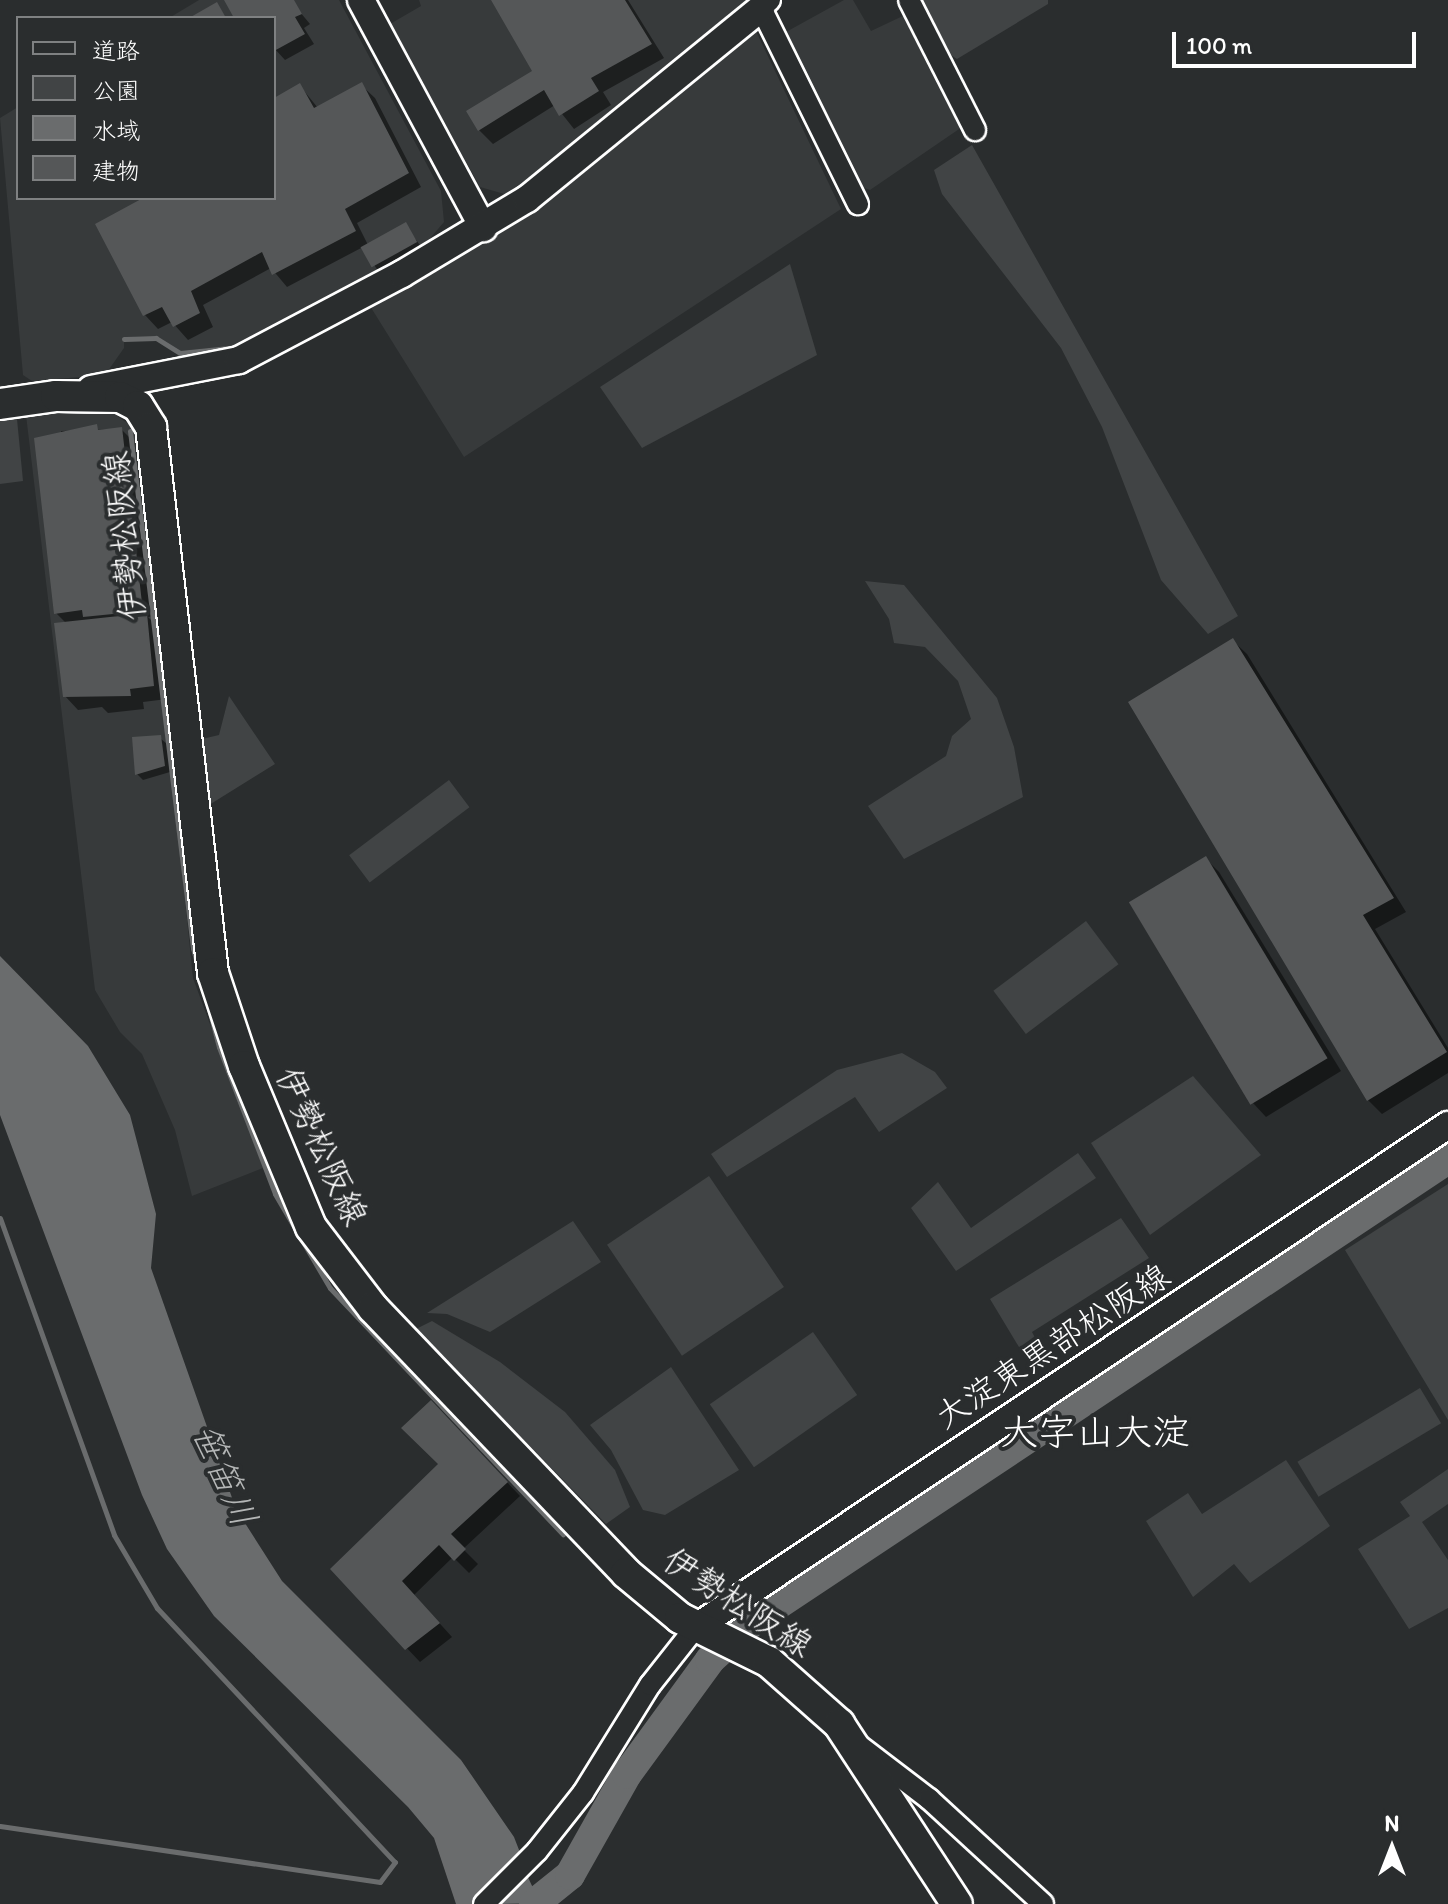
<!DOCTYPE html>
<meta charset="utf-8">
<style>
body{margin:0}
#map{position:relative;width:1448px;height:1904px;overflow:hidden;background:#2a2d2e;font-family:Itim,"Klee One",sans-serif}
div>[style]{position:absolute}
.built>*{inset:0;background:#373a3b}
.green>*{inset:0;background:#414445;transform-origin:0 0}
.water>*{inset:0;background:#6a6c6d}
.shadow>*{inset:0;background:#0007}
.stream>*{height:5px;margin:-2.5px;padding:0 2.5px;transform-origin:2.5px;border-radius:2.5px;background:#6a6c6d}
.river>*{height:30px;margin:-15px;padding:0 15px;transform-origin:15px;border-radius:15px;background:#6a6c6d}
.building>*{inset:0;background:#555758;transform-origin:0 0}
.roads{filter:drop-shadow(2px 0 #fff) drop-shadow(-2px 0 #fff) drop-shadow(0 2px #fff) drop-shadow(0 -2px #fff)}
.street>*{height:20px;margin:-10px;padding:0 10px;transform-origin:10px;border-radius:10px;background:#2a2d2e}
.secondary>*{height:26px;margin:-13px;padding:0 13px;transform-origin:13px;border-radius:13px;background:#2a2d2e}
.primary>*{height:30px;margin:-15px;padding:0 15px;transform-origin:15px;border-radius:15px;background:#2a2d2e}
span{translate:-50% -50%;white-space:nowrap;text-align:center;line-height:1.15;-webkit-text-stroke:8px #2a2d2e;paint-order:stroke}
.street-label{font-size:34px;color:#fff}
.water-label{font-size:36px;color:#b4b6b6;font-style:italic}
.quarter-label{font-size:38px;color:#fff}
.legend{position:absolute;left:16px;top:16px;width:260px;height:184px;box-sizing:border-box;background:#2a2d2e;border:2px solid #7f8182;margin:0;padding:10px 14px;list-style:none;font-size:24px;color:#fff}
.legend li{display:flex;align-items:center;gap:16px;height:40px}
.legend b{width:40px;border:2px solid #7f8182}
.north{position:absolute;left:1352px;top:1808px;width:80px;height:80px;-webkit-text-stroke:6px #2a2d2e;paint-order:stroke;rotate:0deg;font-size:22px;font-weight:700;line-height:32px;text-align:center;color:#fff}
.north::after{content:'';display:block;margin:auto;width:28px;height:36px;background:#fff;clip-path:polygon(50% 0,100% 100%,50% 72%,0 100%)}
.scale{position:absolute;left:1172px;top:32px;width:244px;height:36px;box-sizing:border-box;border:4px solid #fff;border-top:0;padding-left:10px;font-size:24px;line-height:28px;white-space:nowrap;color:#fff;-webkit-text-stroke:6px #2a2d2e;paint-order:stroke}
</style>
<div id="map">
<div class="built">
<div style="clip-path:polygon(199px 0,339px 0,441px 191px,444px 222px,426px 243px,237px 345px,181px 351px,157px 336px,124px 337px,124px 348px,105px 375px,32px 381px,23px 375px,0 118px,18px 107px,18px 198px,274px 198px,274px 18px,169px 18px)"></div>
<div style="clip-path:polygon(419px 0,747px 0,749px 5px,522px 191px,508px 195px,480px 187px,390px 24px,421px 6px)"></div>
<div style="clip-path:polygon(844px 0,853px 0,871px 31px,907px 14px,965px 125px,870px 190px,857px 185px,786px 32px)"></div>
<div style="clip-path:polygon(754px 27px,841px 209px,464px 457px,370px 306px,488px 239px,572px 180px)"></div>
<div style="clip-path:polygon(106px 408px,137px 430px,193px 978px,263px 1168px,192px 1196px,175px 1130px,142px 1054px,120px 1032px,95px 990px,26px 415px)"></div>
</div>
<div class="green">
<div style="clip-path:polygon(915px 0,1048px 0,1048px 4px,957px 59px,941px 49px)"></div>
<div style="clip-path:polygon(972px 145px,1238px 616px,1208px 634px,1161px 580px,1102px 427px,1061px 348px,942px 194px,934px 170px)"></div>
<div style="clip-path:polygon(790px 264px,817px 355px,642px 448px,600px 387px)"></div>
<div style="clip-path:polygon(17px 419px,23px 481px,0 484px,0 420px)"></div>
<div style="clip-path:polygon(865px 581px,904px 585px,997px 698px,1014px 747px,1023px 797px,904px 859px,868px 806px,946px 756px,952px 736px,971px 719px,958px 681px,925px 647px,894px 643px,889px 619px)"></div>
<div style="clip-path:polygon(229px 696px,275px 764px,209px 805px,202px 739px,219px 735px)"></div>
<div style="left:449px;top:780px;width:34px;height:125px;rotate:53deg"></div>
<div style="left:1086px;top:921px;width:54px;height:116px;rotate:53deg"></div>
<div style="clip-path:polygon(902px 1053px,935px 1072px,947px 1088px,879px 1132px,855px 1097px,727px 1177px,711px 1154px,837px 1070px)"></div>
<div style="clip-path:polygon(1193px 1076px,1261px 1155px,1150px 1235px,1091px 1143px)"></div>
<div style="clip-path:polygon(1078px 1153px,1096px 1178px,956px 1271px,911px 1208px,938px 1182px,971px 1228px)"></div>
<div style="left:709px;top:1176px;width:134px;height:123px;rotate:56deg"></div>
<div style="clip-path:polygon(1448px 1184px,1448px 1420px,1345px 1250px)"></div>
<div style="clip-path:polygon(1121px 1218px,1149px 1258px,1032px 1332px,1045px 1357px,1031px 1367px,990px 1299px)"></div>
<div style="clip-path:polygon(573px 1221px,601px 1262px,490px 1332px,447px 1314px,427px 1313px)"></div>
<div style="clip-path:polygon(432px 1321px,500px 1362px,565px 1412px,615px 1470px,630px 1507px,606px 1524px,416px 1329px)"></div>
<div style="left:813px;top:1332px;width:77px;height:126px;rotate:55deg"></div>
<div style="clip-path:polygon(671px 1367px,739px 1470px,665px 1515px,643px 1510px,611px 1450px,590px 1425px)"></div>
<div style="left:1420px;top:1388px;width:41px;height:143px;rotate:59deg"></div>
<div style="clip-path:polygon(1286px 1460px,1330px 1526px,1250px 1583px,1234px 1564px,1193px 1597px,1146px 1521px,1188px 1493px,1202px 1514px)"></div>
<div style="clip-path:polygon(1448px 1469px,1448px 1504px,1422px 1522px,1448px 1560px,1448px 1608px,1409px 1629px,1358px 1549px,1410px 1516px,1400px 1502px)"></div>
</div>
<div class="water">
<div style="clip-path:polygon(0 956px,88px 1046px,130px 1115px,156px 1214px,151px 1268px,236px 1509px,282px 1581px,461px 1760px,514px 1837px,521px 1855px,472px 1904px,456px 1904px,434px 1838px,408px 1807px,214px 1616px,167px 1549px,142px 1495px,0 1115px)"></div>
<div style="clip-path:polygon(526px 1873px,533px 1888px,545px 1879px,558px 1903px,496px 1904px)"></div>
</div>
<div class="shadow">
<div style="clip-path:polygon(226px 0,290px 0,310px 24px,304px 28px,314px 44px,285px 60px,274px 48px,274px 18px,236px 18px)"></div>
<div style="clip-path:polygon(493px 0,628px 0,664px 58px,603px 92px,611px 105px,574px 129px,555px 105px,493px 144px,479px 130px,535px 71px)"></div>
<div style="clip-path:polygon(361px 85px,375px 98px,421px 187px,357px 223px,368px 245px,405px 225px,422px 248px,378px 271px,363px 247px,287px 287px,271px 268px,203px 305px,213px 327px,188px 340px,172px 322px,158px 329px,145px 315px,147px 198px,274px 198px,274px 100px,300px 86px,318px 108px)"></div>
<div style="clip-path:polygon(121px 429px,135px 443px,155px 616px,148px 617px,160px 629px,167px 699px,143px 702px,144px 709px,108px 713px,102px 707px,78px 710px,65px 696px,67px 624px,56px 613px,61px 431px)"></div>
<div style="clip-path:polygon(1233px 641px,1247px 654px,1406px 912px,1375px 929px,1448px 1048px,1448px 1073px,1382px 1114px,1368px 1100px)"></div>
<div style="clip-path:polygon(160px 738px,167px 744px,170px 772px,143px 780px,137px 774px)"></div>
<div style="clip-path:polygon(1205px 858px,1219px 872px,1341px 1071px,1266px 1117px,1253px 1103px)"></div>
<div style="clip-path:polygon(445px 1416px,520px 1496px,463px 1549px,478px 1564px,469px 1573px,453px 1557px,414px 1595px,452px 1637px,420px 1662px,332px 1569px,441px 1464px)"></div>
</div>
<div class="stream">
<div style="left:124px;top:339px;width:32px;rotate:-2deg"></div>
<div style="left:156px;top:338px;width:28px;rotate:32deg"></div>
<div style="left:180px;top:353px;width:58px;rotate:-5.9deg"></div>
<div style="left:130px;top:431px;width:521px;rotate:83.05deg"></div>
<div style="left:193px;top:948px;width:102px;rotate:75.3deg"></div>
<div style="left:219px;top:1047px;width:157px;rotate:69.1deg"></div>
<div style="left:275px;top:1194px;width:109px;rotate:59.7deg"></div>
<div style="left:330px;top:1288px;width:339px;rotate:46.6deg"></div>
<div style="left:0;top:1218px;width:337px;rotate:70.2deg"></div>
<div style="left:114px;top:1535px;width:85px;rotate:59.5deg"></div>
<div style="left:157px;top:1608px;width:348px;rotate:46.9deg"></div>
<div style="left:395px;top:1862px;width:25px;rotate:127deg"></div>
<div style="left:380px;top:1882px;width:384px;rotate:-171.6deg"></div>
</div>
<div class="river">
<div style="left:534px;top:1904px;width:46px;rotate:-38.9deg"></div>
<div style="left:570px;top:1875px;width:116px;rotate:-60.6deg"></div>
<div style="left:627px;top:1774px;width:141px;rotate:-53.9deg"></div>
<div style="left:710px;top:1660px;width:58px;rotate:-42.2deg"></div>
<div style="left:753px;top:1621px;width:835px;rotate:-33.61deg"></div>
</div>
<div class="building">
<div style="clip-path:polygon(224px 0,294px 0,302px 14px,295px 17px,305px 34px,274px 51px,274px 18px,234px 18px)"></div>
<div style="clip-path:polygon(491px 0,625px 0,652px 44px,591px 78px,599px 91px,559px 116px,544px 90px,478px 131px,466px 111px,532px 71px)"></div>
<div style="clip-path:polygon(217px 2px,226px 18px,189px 18px)"></div>
<div style="clip-path:polygon(362px 82px,409px 173px,345px 209px,356px 231px,272px 275px,262px 252px,191px 291px,200px 313px,173px 327px,162px 307px,143px 316px,95px 224px,143px 198px,274px 198px,274px 98px,300px 83px,314px 108px)"></div>
<div style="left:406px;top:222px;width:23px;height:52px;rotate:61deg"></div>
<div style="clip-path:polygon(97px 424px,98px 430px,122px 427px,142px 603px,121px 606px,123px 613px,83px 617px,82px 610px,54px 614px,34px 438px)"></div>
<div style="clip-path:polygon(147px 613px,154px 686px,130px 689px,131px 696px,63px 697px,54px 623px)"></div>
<div style="clip-path:polygon(1233px 638px,1394px 898px,1363px 915px,1447px 1052px,1367px 1101px,1128px 702px)"></div>
<div style="clip-path:polygon(161px 735px,165px 766px,135px 775px,132px 737px)"></div>
<div style="left:1206px;top:856px;width:236px;height:90px;rotate:59deg"></div>
<div style="clip-path:polygon(431px 1400px,508px 1482px,451px 1534px,466px 1549px,454px 1561px,439px 1545px,402px 1581px,440px 1623px,405px 1650px,330px 1569px,438px 1464px,401px 1428px)"></div>
</div>
<div class="roads">
<div class="street">
<div style="left:770px;top:0;width:12px;rotate:138deg"></div>
<div style="left:761px;top:8px;width:219px;rotate:63.7deg"></div>
<div style="left:909px;top:0;width:146px;rotate:63.1deg"></div>
<div style="left:861px;top:1747px;width:86px;rotate:37.4deg"></div>
<div style="left:929px;top:1799px;width:155px;rotate:42.6deg"></div>
<div style="left:484px;top:1904px;width:75px;rotate:-45deg"></div>
<div style="left:537px;top:1851px;width:74px;rotate:-51.6deg"></div>
<div style="left:583px;top:1793px;width:127px;rotate:-58.2deg"></div>
<div style="left:650px;top:1685px;width:73px;rotate:-51.7deg"></div>
</div>
<div class="secondary">
<div style="left:361px;top:0;width:259px;rotate:61.8deg"></div>
<div style="left:91px;top:389px;width:151px;rotate:-11.1deg"></div>
<div style="left:239px;top:360px;width:184px;rotate:-27.8deg"></div>
<div style="left:402px;top:274px;width:146px;rotate:-31deg"></div>
<div style="left:527px;top:199px;width:302px;rotate:-39.2deg"></div>
<div style="left:695px;top:1628px;width:906px;rotate:-33.74deg"></div>
</div>
<div class="primary">
<div style="left:0;top:404px;width:57px;rotate:-8.1deg"></div>
<div style="left:56px;top:396px;width:64px;rotate:0.9deg"></div>
<div style="left:120px;top:397px;width:20px;rotate:27deg"></div>
<div style="left:138px;top:406px;width:25px;rotate:58deg"></div>
<div style="left:151px;top:427px;width:550px;rotate:83.52deg"></div>
<div style="left:213px;top:973px;width:98px;rotate:71.6deg"></div>
<div style="left:244px;top:1066px;width:174px;rotate:67.4deg"></div>
<div style="left:311px;top:1227px;width:102px;rotate:52.6deg"></div>
<div style="left:373px;top:1308px;width:366px;rotate:46.3deg"></div>
<div style="left:626px;top:1573px;width:70px;rotate:39.8deg"></div>
<div style="left:680px;top:1618px;width:99px;rotate:26.3deg"></div>
<div style="left:769px;top:1662px;width:94px;rotate:41.5deg"></div>
<div style="left:839px;top:1724px;width:215px;rotate:56.8deg"></div>
</div>
</div>
<div class="street-label">
<span style="left:124px;top:536px;rotate:-96deg">伊勢松阪線</span>
<span style="left:322px;top:1146px;rotate:65deg">伊勢松阪線</span>
<span style="left:1052px;top:1346px;rotate:-33deg">大淀東黒部松阪線</span>
<span style="left:738px;top:1602px;rotate:33deg">伊勢松阪線</span>
</div>
<div class="water-label">
<span style="left:225px;top:1475px;rotate:66deg">笹笛川</span>
</div>
<div class="quarter-label">
<span style="left:1095px;top:1433px">大字山大淀</span>
</div>
<ul class="legend">
<li><b style="height:10px;background:#2a2d2e"></b>道路</li>
<li><b style="height:22px;background:#414445"></b>公園</li>
<li><b style="height:22px;background:#6a6c6d"></b>水域</li>
<li><b style="height:22px;background:#555758"></b>建物</li>
</ul>
<div class="north">N</div>
<div class="scale">100 m</div>
</div>
